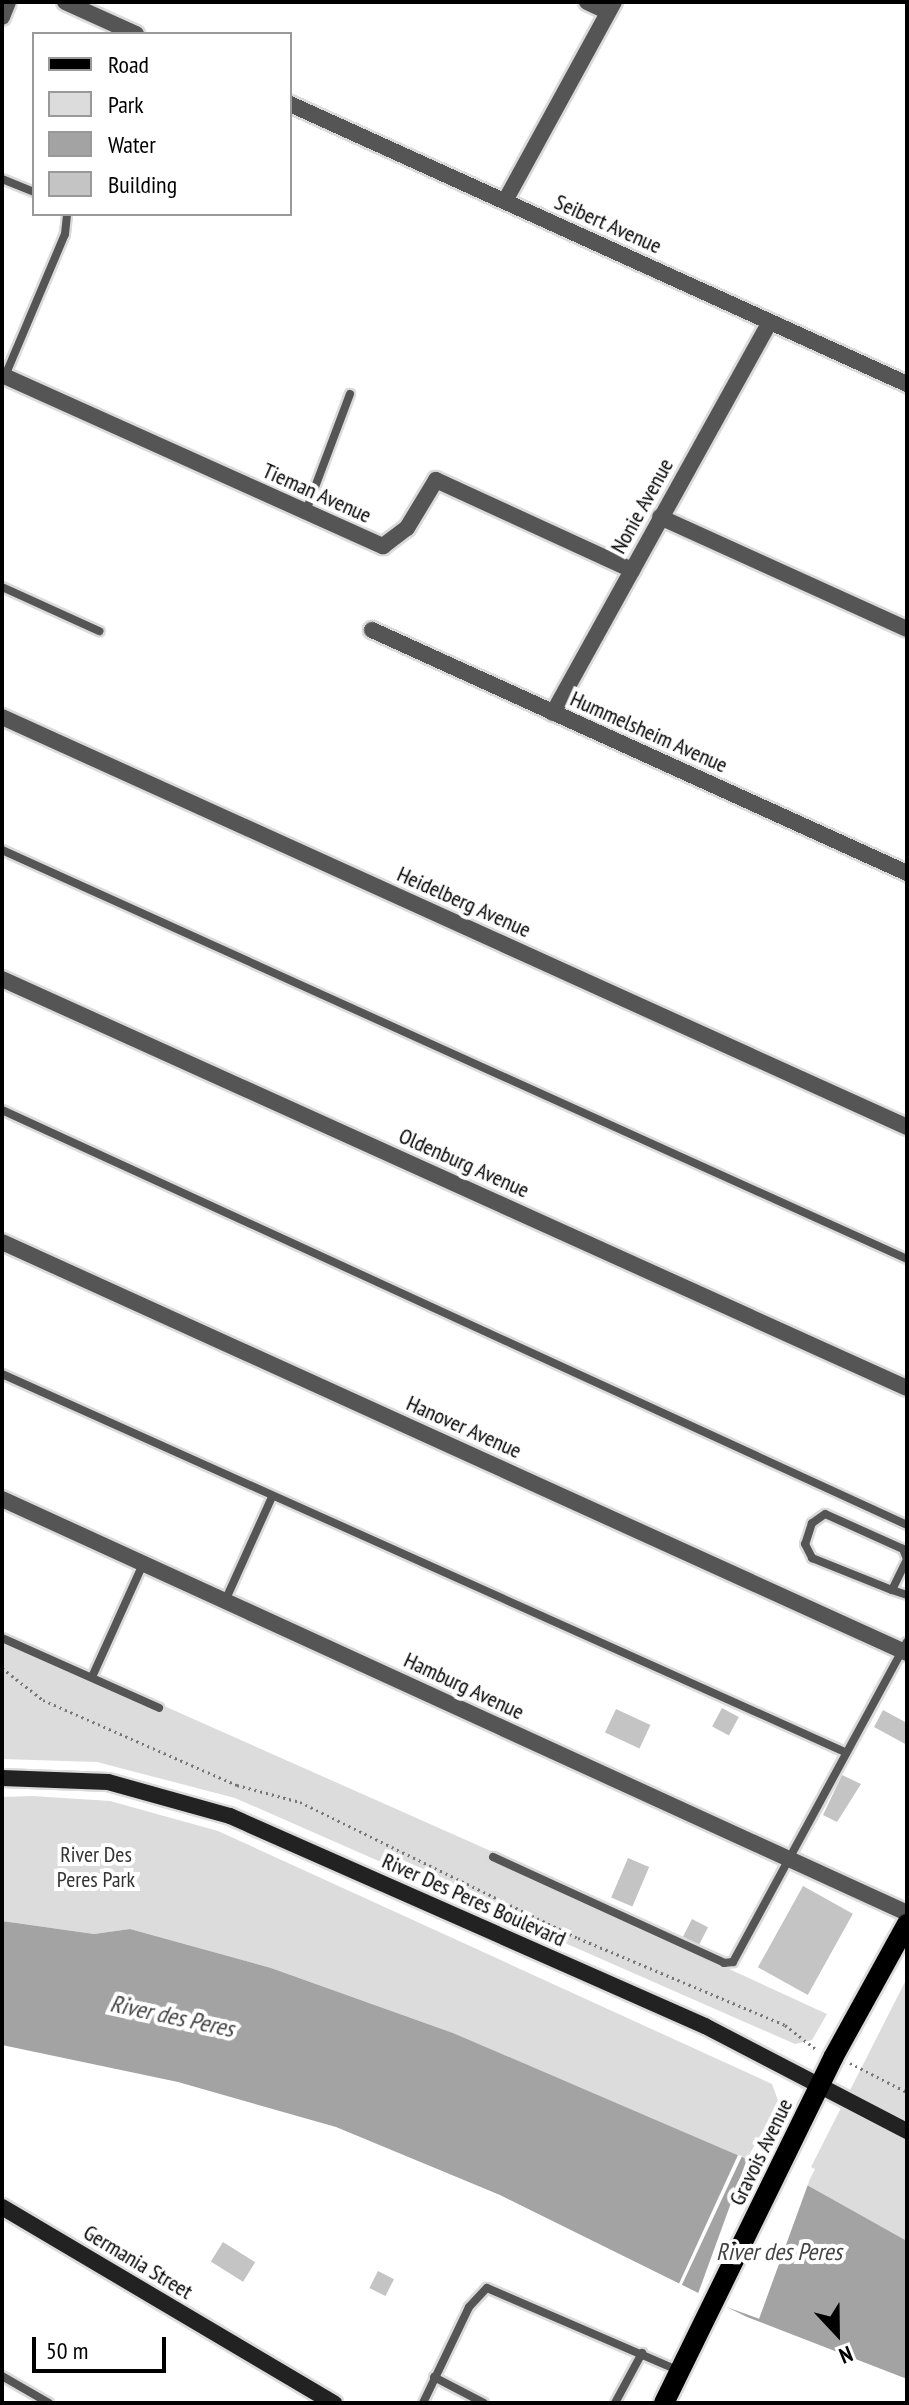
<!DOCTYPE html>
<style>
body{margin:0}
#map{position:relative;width:909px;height:2405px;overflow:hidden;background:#fff;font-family:"PT Sans Narrow",sans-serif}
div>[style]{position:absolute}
.green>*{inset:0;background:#dcdcdc}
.water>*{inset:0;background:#a3a3a3}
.pier>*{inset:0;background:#fff;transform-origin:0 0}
.building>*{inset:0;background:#c4c4c4;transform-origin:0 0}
.path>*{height:3px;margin-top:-1.5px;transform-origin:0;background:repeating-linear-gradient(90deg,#777 0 2px,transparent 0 6px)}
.roads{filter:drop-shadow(2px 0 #dbdbdb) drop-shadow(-2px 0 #dbdbdb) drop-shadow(0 2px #dbdbdb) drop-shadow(0 -2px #dbdbdb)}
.service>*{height:8px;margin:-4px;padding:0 4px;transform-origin:4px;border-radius:4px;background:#555}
.minor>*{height:16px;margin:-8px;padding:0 8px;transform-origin:8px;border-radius:8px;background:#555}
.tertiary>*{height:16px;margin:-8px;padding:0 8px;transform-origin:8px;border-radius:8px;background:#555}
.secondary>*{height:16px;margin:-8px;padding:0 8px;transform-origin:8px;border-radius:8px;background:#222}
.primary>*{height:20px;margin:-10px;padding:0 10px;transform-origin:10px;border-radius:10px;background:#000}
span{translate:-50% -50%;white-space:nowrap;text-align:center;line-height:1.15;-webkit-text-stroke:8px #fff;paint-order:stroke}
.street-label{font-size:22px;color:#000}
.park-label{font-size:22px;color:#333}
.water-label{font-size:24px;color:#444;font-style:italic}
.frame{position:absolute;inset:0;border:4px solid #000;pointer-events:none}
.legend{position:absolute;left:32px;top:32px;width:260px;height:184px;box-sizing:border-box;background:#fff;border:2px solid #999;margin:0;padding:10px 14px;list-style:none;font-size:24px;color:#000}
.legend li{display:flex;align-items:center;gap:16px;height:40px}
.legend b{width:40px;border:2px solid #999}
.north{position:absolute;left:797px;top:2293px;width:80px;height:80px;-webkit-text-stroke:6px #fff;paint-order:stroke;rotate:158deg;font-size:22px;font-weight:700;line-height:32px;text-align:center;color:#000}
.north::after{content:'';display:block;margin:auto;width:28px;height:36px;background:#000;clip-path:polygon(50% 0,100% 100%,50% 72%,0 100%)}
.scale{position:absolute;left:32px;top:2337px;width:134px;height:36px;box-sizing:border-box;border:4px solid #000;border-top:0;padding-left:10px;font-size:24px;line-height:28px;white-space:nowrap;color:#000;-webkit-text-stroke:6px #fff;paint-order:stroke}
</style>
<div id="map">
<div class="green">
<div style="clip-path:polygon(2px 1634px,493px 1852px,489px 1859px,827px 2014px,812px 2040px,795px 2044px,235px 1798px,97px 1762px,2px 1759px)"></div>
<div style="clip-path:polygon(32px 1796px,110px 1801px,218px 1831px,772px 2084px,779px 2103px,745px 2162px,453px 2033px,271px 1968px,130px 1929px,94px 1934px,2px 1921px,2px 1797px)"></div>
<div style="clip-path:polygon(907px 1978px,907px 2241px,807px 2185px,815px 2169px,811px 2167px)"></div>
</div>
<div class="water">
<div style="clip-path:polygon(2px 1921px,94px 1934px,130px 1929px,271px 1968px,453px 2033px,807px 2185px,907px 2241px,907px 2379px,747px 2317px,500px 2195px,336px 2127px,178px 2082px,2px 2045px)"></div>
</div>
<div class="pier">
<div style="clip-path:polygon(738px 2155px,742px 2156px,680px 2289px,677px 2288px)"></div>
<div style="left:747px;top:2159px;width:66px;height:146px;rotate:20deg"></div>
</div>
<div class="building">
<div style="left:722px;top:1708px;width:19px;height:21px;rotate:28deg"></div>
<div style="left:616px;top:1709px;width:38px;height:26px;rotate:25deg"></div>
<div style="clip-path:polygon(883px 1710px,907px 1723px,907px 1745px,874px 1727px)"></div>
<div style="clip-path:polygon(842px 1775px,861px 1784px,837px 1822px,823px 1815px)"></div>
<div style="left:628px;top:1858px;width:23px;height:43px;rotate:23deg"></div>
<div style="left:803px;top:1886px;width:57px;height:93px;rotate:29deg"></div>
<div style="left:692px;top:1919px;width:18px;height:20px;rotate:27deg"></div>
<div style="left:223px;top:2242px;width:38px;height:23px;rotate:32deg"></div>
<div style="left:378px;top:2271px;width:18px;height:19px;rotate:27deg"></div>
</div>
<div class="path">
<div style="left:2px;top:1668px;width:52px;rotate:38deg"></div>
<div style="left:43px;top:1700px;width:212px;rotate:23.7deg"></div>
<div style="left:237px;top:1785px;width:65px;rotate:15.1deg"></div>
<div style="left:300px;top:1802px;width:309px;rotate:26.1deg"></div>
<div style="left:578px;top:1938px;width:225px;rotate:22.8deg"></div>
<div style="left:785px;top:2025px;width:41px;rotate:38deg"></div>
<div style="left:850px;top:2063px;width:64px;rotate:27deg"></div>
</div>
<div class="roads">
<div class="service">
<div style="left:2px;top:179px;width:35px;rotate:22deg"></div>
<div style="left:5px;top:376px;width:154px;rotate:-67.1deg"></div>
<div style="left:65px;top:234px;width:20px;rotate:-84deg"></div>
<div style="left:306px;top:511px;width:125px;rotate:-69.4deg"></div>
<div style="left:2px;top:587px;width:107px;rotate:24.4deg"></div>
<div style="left:2px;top:850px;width:993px;rotate:24.32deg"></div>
<div style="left:2px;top:1110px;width:996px;rotate:24.63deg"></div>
<div style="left:2px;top:1374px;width:924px;rotate:24.15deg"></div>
<div style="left:892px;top:1590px;width:34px;rotate:-64deg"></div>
<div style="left:907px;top:1559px;width:11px;rotate:-112deg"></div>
<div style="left:903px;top:1549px;width:85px;rotate:-155.8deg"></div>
<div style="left:825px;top:1514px;width:16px;rotate:145deg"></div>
<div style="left:812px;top:1523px;width:22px;rotate:108deg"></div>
<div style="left:805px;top:1544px;width:16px;rotate:63deg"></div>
<div style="left:812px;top:1558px;width:86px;rotate:21.8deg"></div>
<div style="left:892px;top:1590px;width:16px;rotate:18deg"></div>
<div style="left:225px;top:1601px;width:114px;rotate:-65.7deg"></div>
<div style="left:2px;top:1638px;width:172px;rotate:24deg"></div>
<div style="left:92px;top:1677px;width:124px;rotate:-65.7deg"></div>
<div style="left:493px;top:1857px;width:254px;rotate:24.6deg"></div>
<div style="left:724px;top:1963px;width:9px;rotate:-6deg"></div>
<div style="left:733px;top:1962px;width:364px;rotate:-61.5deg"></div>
<div style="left:2px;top:2376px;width:54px;rotate:29.9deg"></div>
<div style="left:434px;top:2377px;width:56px;rotate:27.5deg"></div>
<div style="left:423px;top:2403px;width:106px;rotate:-64.4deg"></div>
<div style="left:469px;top:2307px;width:26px;rotate:-47deg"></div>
<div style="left:487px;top:2288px;width:210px;rotate:23.3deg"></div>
<div style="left:615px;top:2403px;width:57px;rotate:-61.6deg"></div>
</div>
<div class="minor">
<div style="left:587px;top:2px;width:23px;rotate:25deg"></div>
<div style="left:2px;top:17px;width:16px;rotate:-68deg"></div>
<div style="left:505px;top:201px;width:227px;rotate:-61.3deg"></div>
<div style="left:2px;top:375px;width:418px;rotate:24.2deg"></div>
<div style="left:383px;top:546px;width:30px;rotate:-37deg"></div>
<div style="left:407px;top:528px;width:56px;rotate:-58.9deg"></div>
<div style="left:436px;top:480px;width:216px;rotate:24.7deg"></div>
<div style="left:660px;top:517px;width:271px;rotate:24.4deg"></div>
<div style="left:372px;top:630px;width:588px;rotate:24.43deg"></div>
<div style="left:553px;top:713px;width:447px;rotate:-61deg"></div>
<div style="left:2px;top:717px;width:994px;rotate:24.37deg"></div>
<div style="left:2px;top:979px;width:993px;rotate:24.32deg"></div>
<div style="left:2px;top:1242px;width:994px;rotate:24.42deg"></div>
<div style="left:2px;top:1499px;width:995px;rotate:24.58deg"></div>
</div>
<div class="tertiary">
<div style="left:65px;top:2px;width:78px;rotate:24.3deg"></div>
<div style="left:290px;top:104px;width:678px;rotate:24.41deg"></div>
</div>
<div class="secondary">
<div style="left:2px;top:1778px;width:106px;rotate:2.2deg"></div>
<div style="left:108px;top:1782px;width:127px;rotate:15.6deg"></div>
<div style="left:230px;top:1816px;width:519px;rotate:23.85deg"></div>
<div style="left:705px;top:2026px;width:228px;rotate:27.5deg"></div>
<div style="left:2px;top:2207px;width:386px;rotate:30.6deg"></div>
</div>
<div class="primary">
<div style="left:664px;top:2403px;width:386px;rotate:-63.9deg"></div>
<div style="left:834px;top:2056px;width:151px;rotate:-61.1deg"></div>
</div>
</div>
<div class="street-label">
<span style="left:608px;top:224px;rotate:24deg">Seibert Avenue</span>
<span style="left:317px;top:493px;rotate:24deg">Tieman Avenue</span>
<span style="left:642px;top:506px;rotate:-61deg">Nonie Avenue</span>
<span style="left:649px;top:732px;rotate:24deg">Hummelsheim Avenue</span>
<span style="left:464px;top:902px;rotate:24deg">Heidelberg Avenue</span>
<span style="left:464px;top:1163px;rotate:24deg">Oldenburg Avenue</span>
<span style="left:464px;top:1427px;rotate:24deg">Hanover Avenue</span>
<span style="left:464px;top:1686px;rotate:25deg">Hamburg Avenue</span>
<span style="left:474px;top:1900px;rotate:24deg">River Des Peres Boulevard</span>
<span style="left:761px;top:2152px;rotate:-64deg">Gravois Avenue</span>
<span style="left:138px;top:2262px;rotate:31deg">Germania Street</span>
</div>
<div class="park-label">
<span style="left:96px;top:1867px">River Des<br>Peres Park</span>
</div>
<div class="water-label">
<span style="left:172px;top:2016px;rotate:12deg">River des Peres</span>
<span style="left:779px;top:2252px">River des Peres</span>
</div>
<div class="frame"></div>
<ul class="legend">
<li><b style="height:10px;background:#000"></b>Road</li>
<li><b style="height:22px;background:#dcdcdc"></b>Park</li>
<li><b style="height:22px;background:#a3a3a3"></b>Water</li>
<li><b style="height:22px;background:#c4c4c4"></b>Building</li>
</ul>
<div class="north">N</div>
<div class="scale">50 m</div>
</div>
